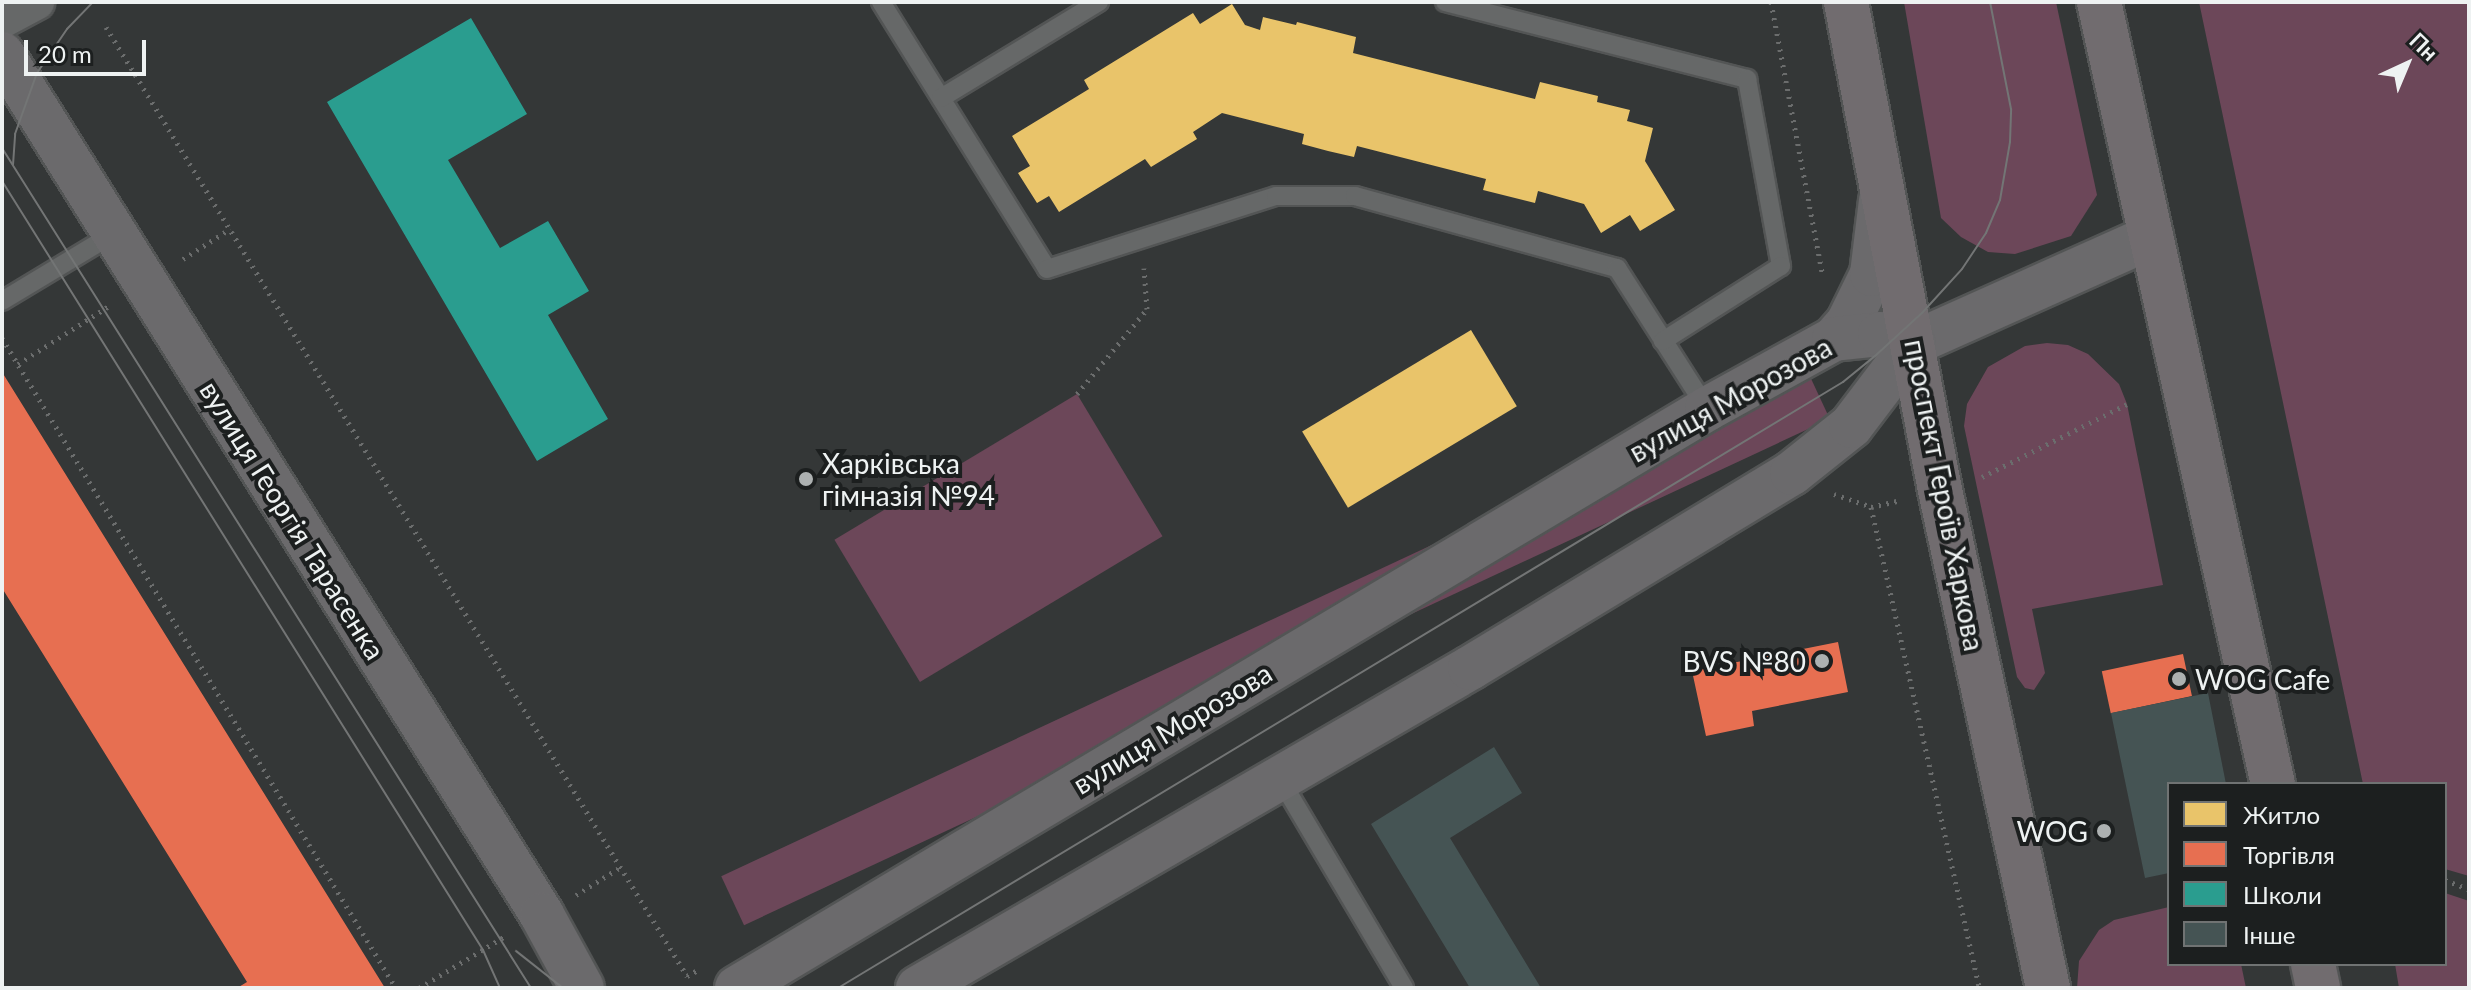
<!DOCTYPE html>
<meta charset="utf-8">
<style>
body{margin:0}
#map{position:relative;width:2471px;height:990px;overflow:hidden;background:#343737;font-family:Lato,sans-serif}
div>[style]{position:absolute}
.green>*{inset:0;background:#6c4759;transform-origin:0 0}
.homes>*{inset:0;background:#e9c46a;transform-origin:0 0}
.shops>*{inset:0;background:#e76f51;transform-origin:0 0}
.schools>*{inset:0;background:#2a9d8f}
.building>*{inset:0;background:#455454}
.path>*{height:5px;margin-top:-2.5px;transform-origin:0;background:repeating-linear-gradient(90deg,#6b6d6d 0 2px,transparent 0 8px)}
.roads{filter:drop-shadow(2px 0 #535555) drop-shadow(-2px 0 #535555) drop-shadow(0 2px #535555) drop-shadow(0 -2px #535555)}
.service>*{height:18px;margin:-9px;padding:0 9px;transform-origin:9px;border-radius:9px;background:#666868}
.minor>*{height:34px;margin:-17px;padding:0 17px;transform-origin:17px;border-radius:17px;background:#666868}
.secondary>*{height:44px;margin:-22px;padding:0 22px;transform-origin:22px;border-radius:22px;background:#6b6a6c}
.primary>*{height:44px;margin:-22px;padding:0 22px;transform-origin:22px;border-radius:22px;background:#716c6f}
.tram>*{height:2px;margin:-1px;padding:0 1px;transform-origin:1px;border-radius:1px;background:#737575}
.dots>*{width:22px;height:22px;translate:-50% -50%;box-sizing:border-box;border:4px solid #1c1f1f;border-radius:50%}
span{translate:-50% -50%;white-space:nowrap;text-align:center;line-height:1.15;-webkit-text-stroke:8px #1c1f1f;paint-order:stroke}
.street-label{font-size:28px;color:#eef2f2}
.poi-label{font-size:28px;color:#eef2f2}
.left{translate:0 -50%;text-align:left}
.right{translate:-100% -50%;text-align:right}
.frame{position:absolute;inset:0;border:4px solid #eef2f2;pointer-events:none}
.legend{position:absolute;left:2167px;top:782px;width:280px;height:184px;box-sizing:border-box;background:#1c1f1f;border:2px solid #707373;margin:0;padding:10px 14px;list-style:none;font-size:24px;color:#eef2f2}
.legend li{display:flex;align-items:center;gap:16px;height:40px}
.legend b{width:40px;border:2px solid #707373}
.north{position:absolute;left:2367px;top:24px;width:80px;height:80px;-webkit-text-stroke:6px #1c1f1f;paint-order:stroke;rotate:44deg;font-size:22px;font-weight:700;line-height:32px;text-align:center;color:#eef2f2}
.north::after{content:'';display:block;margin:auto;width:28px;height:36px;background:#eef2f2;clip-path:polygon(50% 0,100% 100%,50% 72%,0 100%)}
.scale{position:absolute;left:24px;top:40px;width:122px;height:36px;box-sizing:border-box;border:4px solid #eef2f2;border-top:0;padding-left:10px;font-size:24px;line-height:28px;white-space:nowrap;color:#eef2f2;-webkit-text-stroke:6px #1c1f1f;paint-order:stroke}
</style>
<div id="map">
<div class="green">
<div style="clip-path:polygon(1904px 2px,2056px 2px,2097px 195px,2071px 236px,2015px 254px,1988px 252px,1961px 237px,1941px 218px)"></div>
<div style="clip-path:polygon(2199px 2px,2469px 2px,2469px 876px,2445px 869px,2445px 784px,2363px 784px)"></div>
<div style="clip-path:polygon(2047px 343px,2068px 345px,2088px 354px,2119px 384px,2127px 404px,2163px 585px,2032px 609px,2045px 673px,2034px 690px,2025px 688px,2017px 677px,1964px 426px,1967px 404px,1988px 367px,2025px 346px)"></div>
<div style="left:1807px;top:370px;width:54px;height:1198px;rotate:65deg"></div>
<div style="left:1077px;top:394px;width:166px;height:283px;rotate:59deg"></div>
<div style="clip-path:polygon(2445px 893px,2469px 901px,2469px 988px,2399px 988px,2395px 964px,2445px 964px)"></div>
<div style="clip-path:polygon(2169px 907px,2169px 964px,2241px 964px,2246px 988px,2077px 988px,2079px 961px,2099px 930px,2114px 920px)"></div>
</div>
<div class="homes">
<div style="clip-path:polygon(1232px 4px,1245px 25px,1260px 30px,1263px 17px,1296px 25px,1297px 22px,1356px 37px,1353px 53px,1535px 99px,1540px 82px,1598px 96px,1597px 102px,1630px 110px,1627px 121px,1653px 128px,1645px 161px,1675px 210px,1640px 231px,1630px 215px,1601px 233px,1584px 204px,1538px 191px,1535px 203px,1483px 190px,1486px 179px,1357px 146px,1354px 157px,1328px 151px,1302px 144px,1304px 134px,1222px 113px,1193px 132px,1197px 139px,1151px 167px,1145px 159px,1059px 212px,1049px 196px,1037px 203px,1018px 173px,1030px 166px,1012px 136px,1089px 89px,1084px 80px,1193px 13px,1200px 24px)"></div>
<div style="left:1471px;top:330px;width:89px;height:197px;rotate:59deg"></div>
</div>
<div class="shops">
<div style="clip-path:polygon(2px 372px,385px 988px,237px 988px,247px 982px,2px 588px)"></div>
<div style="clip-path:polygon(1838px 642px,1848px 692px,1752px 711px,1754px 726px,1706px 736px,1692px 671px)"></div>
<div style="left:2183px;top:654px;width:43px;height:83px;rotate:78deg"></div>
</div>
<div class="schools">
<div style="clip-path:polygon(471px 18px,527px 114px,448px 160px,500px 248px,548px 221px,589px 291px,548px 315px,608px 419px,537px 461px,327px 102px)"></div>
</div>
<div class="building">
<div style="clip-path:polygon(2208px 693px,2226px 784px,2169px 784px,2169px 873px,2145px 878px,2111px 713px)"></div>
<div style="clip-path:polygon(1494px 747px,1522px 793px,1450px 838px,1541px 988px,1470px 988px,1371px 824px)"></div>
</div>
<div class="path">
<div style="left:1771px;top:2px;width:279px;rotate:79.3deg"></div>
<div style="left:106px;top:27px;width:1113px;rotate:58.52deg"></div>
<div style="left:687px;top:976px;width:13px;rotate:-29deg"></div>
<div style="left:183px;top:259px;width:56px;rotate:-32.6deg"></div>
<div style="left:2px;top:338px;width:760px;rotate:58.78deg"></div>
<div style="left:18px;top:364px;width:108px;rotate:-32.5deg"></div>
<div style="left:1077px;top:394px;width:110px;rotate:-50.5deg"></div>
<div style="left:1147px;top:309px;width:41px;rotate:-94.2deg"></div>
<div style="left:1982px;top:477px;width:162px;rotate:-26.7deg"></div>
<div style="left:1834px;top:494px;width:39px;rotate:19deg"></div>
<div style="left:1871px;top:507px;width:31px;rotate:-13deg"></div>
<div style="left:1871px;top:507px;width:493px;rotate:77.3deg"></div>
<div style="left:2445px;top:880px;width:26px;rotate:21deg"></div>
<div style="left:576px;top:895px;width:53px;rotate:-31.9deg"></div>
<div style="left:419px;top:988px;width:103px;rotate:-31.1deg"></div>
</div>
<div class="roads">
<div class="service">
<div style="left:881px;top:2px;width:314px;rotate:58.1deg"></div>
<div style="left:1047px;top:269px;width:240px;rotate:-17.7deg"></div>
<div style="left:1276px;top:196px;width:79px"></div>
<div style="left:1355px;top:196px;width:272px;rotate:15.4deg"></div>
<div style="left:1617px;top:268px;width:167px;rotate:57.4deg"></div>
<div style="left:1445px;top:2px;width:312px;rotate:14.3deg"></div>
<div style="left:1747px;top:79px;width:190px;rotate:79.7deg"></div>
<div style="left:1781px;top:266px;width:140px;rotate:147.6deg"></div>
<div style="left:941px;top:98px;width:185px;rotate:-31.3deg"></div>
<div style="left:2px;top:301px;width:130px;rotate:-31.1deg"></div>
<div style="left:1280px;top:779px;width:243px;rotate:59.3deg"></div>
</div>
<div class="minor">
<div style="left:2px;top:21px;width:40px;rotate:-28deg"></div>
</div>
<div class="secondary">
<div style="left:2px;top:54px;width:1016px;rotate:57.9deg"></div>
<div style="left:542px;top:915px;width:83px;rotate:61.3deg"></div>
<div style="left:1834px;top:339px;width:21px;rotate:-49deg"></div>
<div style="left:1848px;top:323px;width:55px;rotate:-63.9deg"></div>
<div style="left:1872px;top:274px;width:74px;rotate:-83deg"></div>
<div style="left:1914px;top:343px;width:260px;rotate:-24.1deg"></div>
<div style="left:737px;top:988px;width:1130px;rotate:-30.83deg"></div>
<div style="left:1707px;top:409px;width:145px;rotate:-28.9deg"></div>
<div style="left:1834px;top:339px;width:46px;rotate:-6.2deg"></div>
<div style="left:1880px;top:334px;width:35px;rotate:15deg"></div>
<div style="left:918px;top:988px;width:638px;rotate:-30.1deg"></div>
<div style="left:1470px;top:668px;width:376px;rotate:-31.2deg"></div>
<div style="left:1792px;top:473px;width:75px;rotate:-38.5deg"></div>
<div style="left:1851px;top:426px;width:104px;rotate:-52.8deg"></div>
</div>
<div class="primary">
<div style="left:1846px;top:2px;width:497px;rotate:79.1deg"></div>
<div style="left:1940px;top:490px;width:510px;rotate:77.76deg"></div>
<div style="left:2099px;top:2px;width:801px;rotate:77.46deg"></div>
<div style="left:2313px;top:964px;width:25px;rotate:78deg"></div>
</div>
</div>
<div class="tram">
<div style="left:2px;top:148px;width:993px;rotate:57.8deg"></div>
<div style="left:13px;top:165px;width:31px;rotate:-86deg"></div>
<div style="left:15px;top:134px;width:65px;rotate:-70.2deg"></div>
<div style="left:37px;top:73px;width:53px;rotate:-55.7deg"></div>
<div style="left:67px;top:29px;width:37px;rotate:-46deg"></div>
<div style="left:2px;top:181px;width:907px;rotate:57.97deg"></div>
<div style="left:483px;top:950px;width:42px;rotate:65.9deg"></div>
<div style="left:516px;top:951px;width:60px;rotate:38.2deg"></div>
<div style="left:838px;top:988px;width:1174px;rotate:-31.09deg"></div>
<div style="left:1843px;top:382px;width:41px;rotate:-39.1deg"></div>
<div style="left:1875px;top:356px;width:64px;rotate:-42.5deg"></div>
<div style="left:1922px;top:313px;width:59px;rotate:-47.7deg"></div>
<div style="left:1962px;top:269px;width:43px;rotate:-56.3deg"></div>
<div style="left:1986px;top:233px;width:36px;rotate:-67deg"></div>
<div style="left:2000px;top:200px;width:59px;rotate:-80.2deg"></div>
<div style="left:2010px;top:142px;width:33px;rotate:-88deg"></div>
<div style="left:2011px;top:109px;width:109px;rotate:-101.1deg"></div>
</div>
<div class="dots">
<div style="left:806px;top:479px;background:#adb1b1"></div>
<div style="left:1822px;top:661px;background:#adb1b1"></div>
<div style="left:2179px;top:679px;background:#adb1b1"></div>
<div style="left:2104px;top:831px;background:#adb1b1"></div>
</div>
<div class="street-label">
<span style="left:1730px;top:399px;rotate:-29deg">вулиця Морозова</span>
<span style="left:1945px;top:495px;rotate:79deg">проспект Героїв Харкова</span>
<span style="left:293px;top:520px;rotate:58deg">вулиця Георгія Тарасенка</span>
<span style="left:1172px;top:728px;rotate:-31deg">вулиця Морозова</span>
</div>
<div class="poi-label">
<span class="left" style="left:822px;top:479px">Харківська<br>гімназія №94</span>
<span class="right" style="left:1806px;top:661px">BVS №80</span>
<span class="left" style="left:2195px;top:679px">WOG Cafe</span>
<span class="right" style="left:2088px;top:831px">WOG</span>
</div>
<div class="frame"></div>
<ul class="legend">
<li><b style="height:22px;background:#e9c46a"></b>Житло</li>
<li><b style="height:22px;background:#e76f51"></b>Торгівля</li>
<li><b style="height:22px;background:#2a9d8f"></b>Школи</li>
<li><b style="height:22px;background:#455454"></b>Інше</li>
</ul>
<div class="north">Пн</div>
<div class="scale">20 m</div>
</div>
